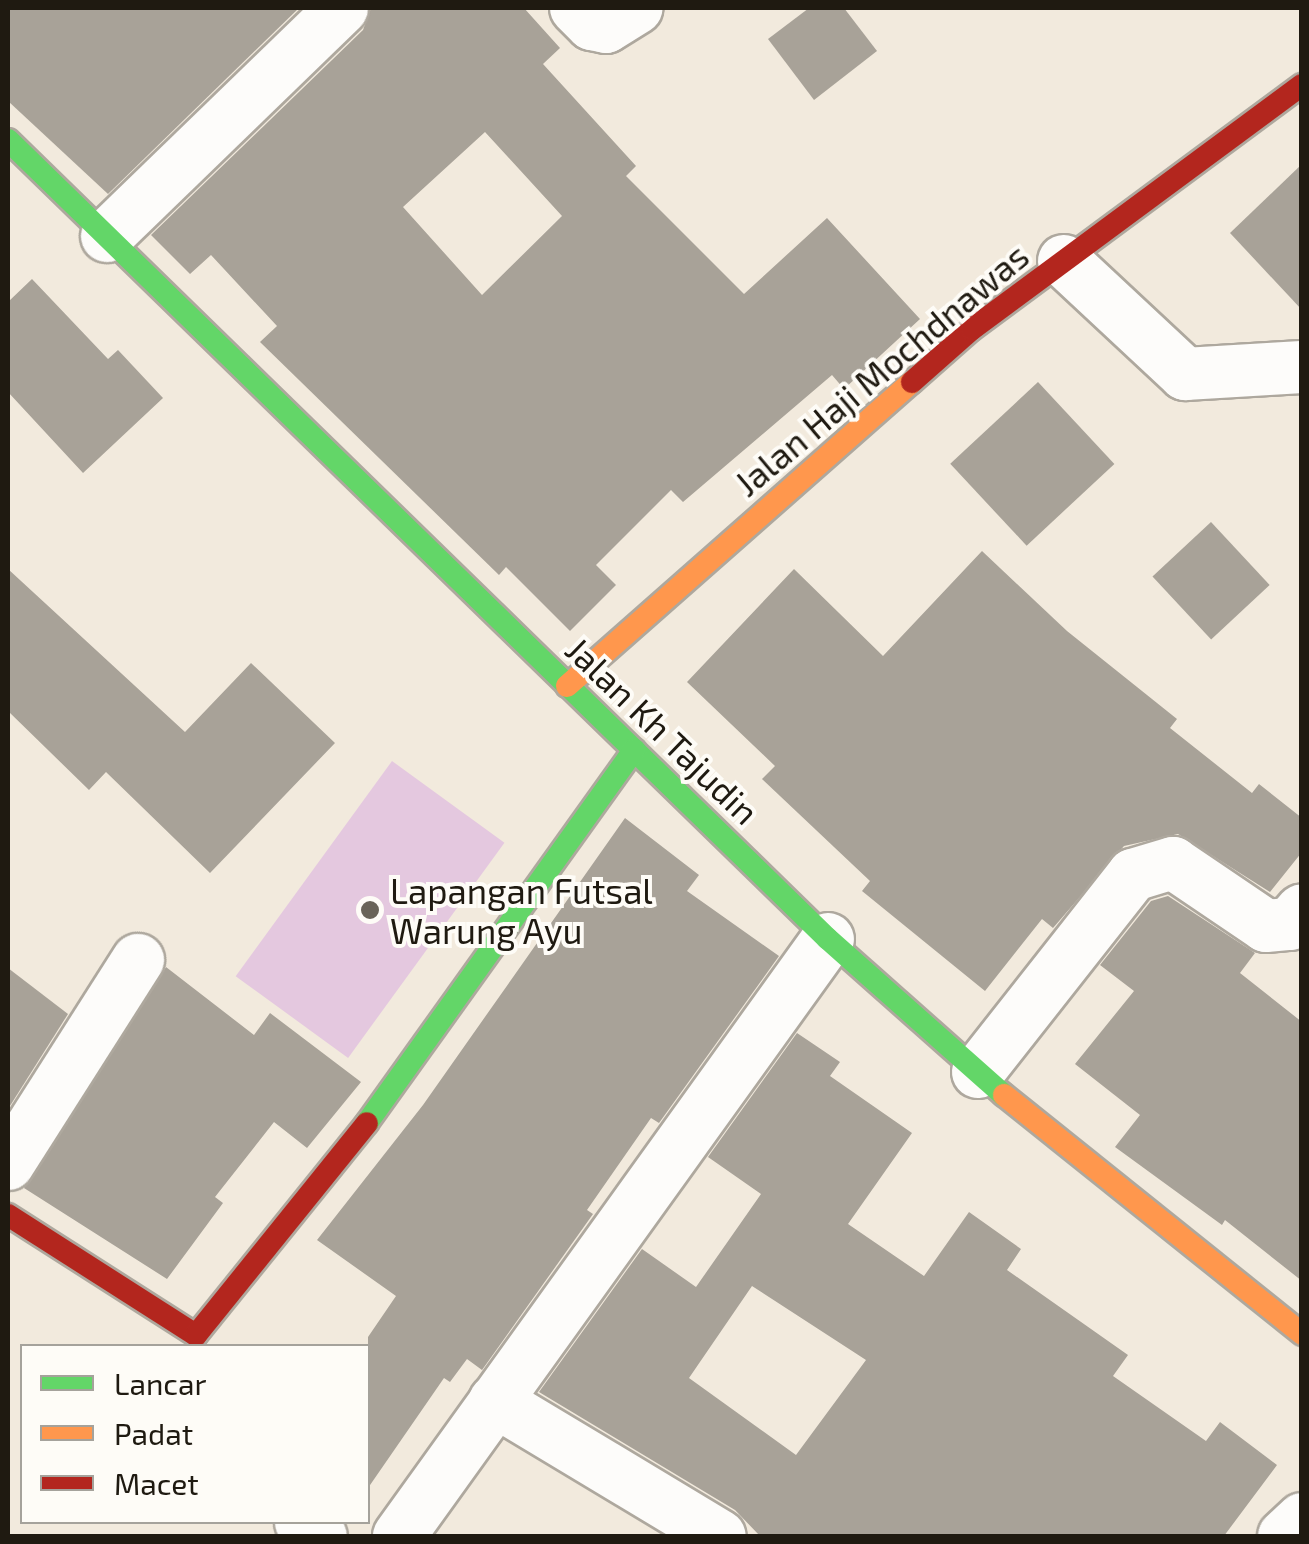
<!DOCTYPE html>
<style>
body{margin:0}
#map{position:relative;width:1309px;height:1544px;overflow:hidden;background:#f2eadd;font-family:"Exo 2",sans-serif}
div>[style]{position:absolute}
.green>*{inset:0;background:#e4c8df;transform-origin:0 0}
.building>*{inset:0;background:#a8a298;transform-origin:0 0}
.roads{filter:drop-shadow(2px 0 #aea89e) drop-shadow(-2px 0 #aea89e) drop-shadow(0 2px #aea89e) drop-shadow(0 -2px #aea89e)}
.street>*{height:52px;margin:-26px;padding:0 26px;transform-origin:26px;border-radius:26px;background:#fdfcfa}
.fast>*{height:22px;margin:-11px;padding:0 11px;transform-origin:11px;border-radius:11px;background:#63d668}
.slow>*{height:22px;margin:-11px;padding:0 11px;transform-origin:11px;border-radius:11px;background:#ff974d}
.jam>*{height:22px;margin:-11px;padding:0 11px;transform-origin:11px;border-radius:11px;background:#b3261e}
.dots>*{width:28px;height:28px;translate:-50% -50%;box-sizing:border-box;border:5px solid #fefcf7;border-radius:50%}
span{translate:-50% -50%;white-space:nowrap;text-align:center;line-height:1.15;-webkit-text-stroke:8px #fefcf7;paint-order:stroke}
.street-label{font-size:35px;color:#1f1a11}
.poi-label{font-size:35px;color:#1f1a11}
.left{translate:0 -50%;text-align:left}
.frame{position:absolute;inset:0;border:10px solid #1f1a11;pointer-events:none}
.legend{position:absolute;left:20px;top:1344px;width:350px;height:180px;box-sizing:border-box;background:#fefcf7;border:2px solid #a5a29b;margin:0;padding:12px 18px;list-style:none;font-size:30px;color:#1f1a11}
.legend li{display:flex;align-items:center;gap:20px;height:50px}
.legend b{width:50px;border:2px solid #a5a29b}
</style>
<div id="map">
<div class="green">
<div style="left:392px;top:761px;width:139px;height:266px;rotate:36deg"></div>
</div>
<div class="building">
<div style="clip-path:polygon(8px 8px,299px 8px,108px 194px,8px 101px)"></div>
<div style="clip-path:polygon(evenodd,371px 8px,524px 8px,560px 48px,543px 64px,636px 166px,626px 176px,744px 294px,827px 218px,920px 319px,844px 389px,832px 375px,683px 502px,671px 490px,596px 565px,616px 585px,570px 631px,506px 567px,499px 575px,260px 342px,277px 326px,211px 255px,190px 274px,151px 235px,363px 30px,371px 8px,485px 132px,562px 216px,482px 295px,403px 207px,485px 132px)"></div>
<div style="clip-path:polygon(809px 8px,844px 8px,877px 51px,814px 100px,768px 39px)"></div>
<div style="clip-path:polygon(1302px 164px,1302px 310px,1230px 233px)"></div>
<div style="clip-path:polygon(32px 279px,108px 359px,118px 350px,163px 398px,83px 473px,8px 392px,8px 302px)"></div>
<div style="left:1038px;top:382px;width:112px;height:120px;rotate:47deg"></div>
<div style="left:1211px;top:522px;width:86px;height:80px;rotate:47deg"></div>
<div style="clip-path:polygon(982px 551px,1067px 631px,1177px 719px,1170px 728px,1252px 793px,1259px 784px,1302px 818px,1302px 852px,1270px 892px,1178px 834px,1124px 846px,1053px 928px,1042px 919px,985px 991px,862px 891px,870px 881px,762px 779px,775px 766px,687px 682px,794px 569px,883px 656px)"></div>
<div style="clip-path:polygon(8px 569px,185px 732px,251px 663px,335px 743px,210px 873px,106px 772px,89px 790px,8px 711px)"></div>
<div style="clip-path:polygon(625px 818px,699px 875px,687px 891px,779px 956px,659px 1123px,651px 1118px,587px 1210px,593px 1214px,482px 1370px,467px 1359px,450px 1382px,444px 1378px,368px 1488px,368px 1337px,396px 1296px,317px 1240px,423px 1105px)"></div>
<div style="clip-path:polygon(1168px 896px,1255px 953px,1240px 973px,1302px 1022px,1302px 1281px,1225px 1220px,1222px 1225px,1115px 1147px,1140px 1115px,1075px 1064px,1134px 991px,1100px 965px,1151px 901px)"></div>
<div style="clip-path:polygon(166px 967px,254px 1035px,270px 1013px,361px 1082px,307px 1148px,274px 1122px,215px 1197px,223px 1203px,167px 1279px,24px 1188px)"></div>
<div style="clip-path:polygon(8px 968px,68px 1014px,8px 1109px)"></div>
<div style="clip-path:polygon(evenodd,797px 1033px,840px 1062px,830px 1076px,912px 1133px,848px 1224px,924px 1276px,969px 1212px,1021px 1249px,1007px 1270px,1128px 1355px,1113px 1376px,1206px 1441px,1220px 1422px,1277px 1465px,1224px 1536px,760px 1536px,735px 1510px,539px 1392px,642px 1249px,696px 1287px,761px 1194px,708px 1157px,797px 1033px,752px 1286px,866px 1360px,796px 1455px,689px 1378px,752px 1286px)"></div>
</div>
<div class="roads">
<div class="street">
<div style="left:576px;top:8px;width:23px;rotate:45deg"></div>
<div style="left:592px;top:24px;width:14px;rotate:12deg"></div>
<div style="left:606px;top:27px;width:36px;rotate:-32deg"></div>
<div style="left:107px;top:236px;width:327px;rotate:-44.1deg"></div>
<div style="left:1064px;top:261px;width:166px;rotate:43deg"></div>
<div style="left:1185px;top:374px;width:117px;rotate:-3.4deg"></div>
<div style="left:978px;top:1072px;width:251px;rotate:-51.8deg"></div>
<div style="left:1133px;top:875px;width:42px;rotate:-16.7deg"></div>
<div style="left:1173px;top:863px;width:112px;rotate:34.1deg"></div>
<div style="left:1266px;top:926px;width:24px;rotate:-5deg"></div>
<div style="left:1290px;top:924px;width:18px;rotate:-49deg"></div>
<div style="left:8px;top:1164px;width:242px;rotate:-57.5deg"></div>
<div style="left:495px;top:1401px;width:262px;rotate:31deg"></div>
<div style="left:301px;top:1522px;width:24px;rotate:35deg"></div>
<div style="left:399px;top:1536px;width:735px;rotate:-54.3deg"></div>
<div style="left:1284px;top:1536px;width:25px;rotate:-43deg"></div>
</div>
<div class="fast">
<div style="left:8px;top:140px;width:1145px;rotate:44.26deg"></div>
<div style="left:828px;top:939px;width:235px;rotate:41.6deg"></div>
<div style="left:367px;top:1123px;width:459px;rotate:-54.4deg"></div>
</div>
<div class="slow">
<div style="left:567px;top:686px;width:460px;rotate:-41.4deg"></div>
<div style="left:1004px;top:1095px;width:382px;rotate:38.7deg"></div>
</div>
<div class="jam">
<div style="left:912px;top:382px;width:80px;rotate:-41.5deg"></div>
<div style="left:972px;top:329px;width:410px;rotate:-36.5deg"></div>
<div style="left:8px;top:1215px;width:223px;rotate:32.6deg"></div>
<div style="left:196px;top:1335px;width:272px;rotate:-51.1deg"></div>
</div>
</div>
<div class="dots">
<div style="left:370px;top:910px;background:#696358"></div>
</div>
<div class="street-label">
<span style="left:881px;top:369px;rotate:-40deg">Jalan Haji Mochdnawas</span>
<span style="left:663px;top:730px;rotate:44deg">Jalan Kh Tajudin</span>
</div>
<div class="poi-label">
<span class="left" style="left:390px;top:910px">Lapangan Futsal<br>Warung Ayu</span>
</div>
<div class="frame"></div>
<ul class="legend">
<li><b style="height:12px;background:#63d668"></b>Lancar</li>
<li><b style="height:12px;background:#ff974d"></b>Padat</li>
<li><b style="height:12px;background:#b3261e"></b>Macet</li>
</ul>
</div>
